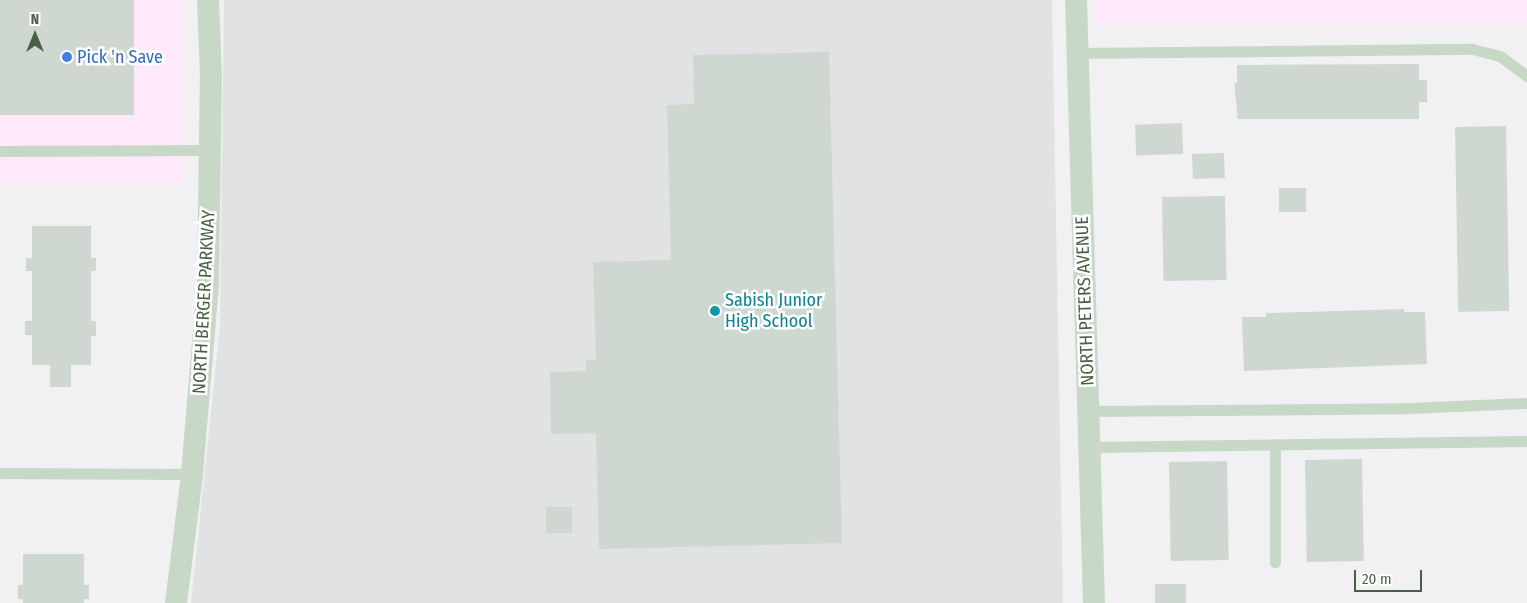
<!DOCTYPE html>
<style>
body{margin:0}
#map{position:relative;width:1527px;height:603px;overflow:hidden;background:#f1f0f3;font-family:"Fira Sans Condensed",sans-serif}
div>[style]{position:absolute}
.commercial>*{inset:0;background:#fde9fa;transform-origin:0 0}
.education>*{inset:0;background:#e1e2e4}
.building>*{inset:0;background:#cfd8d0;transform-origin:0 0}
.service>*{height:11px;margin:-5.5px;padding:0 5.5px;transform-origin:5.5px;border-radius:5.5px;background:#c8d8c6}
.minor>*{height:22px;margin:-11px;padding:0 11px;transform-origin:11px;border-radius:11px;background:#c8d8c6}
.dots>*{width:14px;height:14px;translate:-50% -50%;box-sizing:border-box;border:2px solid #fff;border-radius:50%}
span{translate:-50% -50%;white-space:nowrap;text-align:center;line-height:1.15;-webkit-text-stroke:5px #fff;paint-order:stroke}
.shop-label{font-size:18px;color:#366cbe}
.left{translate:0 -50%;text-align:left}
.culture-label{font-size:18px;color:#0d838f}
.street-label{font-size:18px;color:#495f47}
.north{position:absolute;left:10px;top:10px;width:50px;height:50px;-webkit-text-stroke:4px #fff;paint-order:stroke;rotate:0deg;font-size:14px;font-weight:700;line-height:20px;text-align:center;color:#495f47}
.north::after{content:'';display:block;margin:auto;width:18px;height:22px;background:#495f47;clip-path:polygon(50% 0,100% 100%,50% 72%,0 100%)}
.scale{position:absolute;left:1354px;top:570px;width:68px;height:22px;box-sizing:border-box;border:2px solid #495f47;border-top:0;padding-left:6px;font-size:15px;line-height:18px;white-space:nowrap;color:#495f47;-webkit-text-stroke:4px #fff;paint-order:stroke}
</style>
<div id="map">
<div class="commercial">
<div style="left:0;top:0;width:186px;height:185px"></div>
<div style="left:1094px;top:0;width:433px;height:25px"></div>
</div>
<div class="education">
<div style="clip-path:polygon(224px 0,1052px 0,1063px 603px,191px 603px,220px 326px)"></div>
</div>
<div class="building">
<div style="left:0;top:0;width:134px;height:115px"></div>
<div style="clip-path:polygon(829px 52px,842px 543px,599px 549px,596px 433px,551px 434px,550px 372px,586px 371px,586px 360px,596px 360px,593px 262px,671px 260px,667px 105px,694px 104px,693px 55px)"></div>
<div style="clip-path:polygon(1419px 64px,1419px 80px,1427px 80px,1427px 102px,1419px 102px,1419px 119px,1238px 119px,1234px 83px,1237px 83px,1237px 65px)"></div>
<div style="left:1182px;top:123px;width:31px;height:47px;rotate:88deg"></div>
<div style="left:1506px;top:126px;width:185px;height:51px;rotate:89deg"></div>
<div style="left:1224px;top:153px;width:25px;height:32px;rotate:88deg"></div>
<div style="left:1306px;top:188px;width:24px;height:27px;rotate:90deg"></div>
<div style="left:1225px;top:196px;width:84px;height:63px;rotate:89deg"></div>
<div style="clip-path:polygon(32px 226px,91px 226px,91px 258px,96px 258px,96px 271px,91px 271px,91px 321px,96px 321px,96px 336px,91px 336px,91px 365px,71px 365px,71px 387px,50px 387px,50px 365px,32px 365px,32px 335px,25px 335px,25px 321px,32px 321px,32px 271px,26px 271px,26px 258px,32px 258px)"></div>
<div style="clip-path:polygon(1404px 309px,1404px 312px,1425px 312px,1427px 364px,1244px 371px,1242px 317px,1266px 317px,1266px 313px)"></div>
<div style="left:1362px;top:459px;width:102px;height:57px;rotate:89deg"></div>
<div style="left:1227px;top:461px;width:99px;height:58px;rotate:89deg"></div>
<div style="left:546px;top:507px;width:26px;height:26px"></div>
<div style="clip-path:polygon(23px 554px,84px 554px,84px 585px,89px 585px,89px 599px,84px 599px,84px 603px,23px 603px,23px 599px,18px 599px,18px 585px,23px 585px)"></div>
<div style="left:1155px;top:584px;width:31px;height:19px"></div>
</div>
<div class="service">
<div style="left:1077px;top:53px;width:395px;rotate:-0.6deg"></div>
<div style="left:1472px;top:49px;width:29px;rotate:14deg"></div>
<div style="left:1500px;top:56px;width:34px;rotate:37deg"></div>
<div style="left:0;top:151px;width:210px;rotate:-0.3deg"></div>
<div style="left:1088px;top:411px;width:321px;rotate:-0.5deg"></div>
<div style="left:1409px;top:408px;width:118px;rotate:-2.4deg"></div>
<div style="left:1275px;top:444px;width:118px;rotate:90deg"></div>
<div style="left:1089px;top:447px;width:438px;rotate:-0.8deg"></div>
<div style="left:0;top:473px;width:192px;rotate:0.3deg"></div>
</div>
<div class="minor">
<div style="left:1076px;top:0;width:603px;rotate:88.29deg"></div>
<div style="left:176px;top:603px;width:130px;rotate:-82.9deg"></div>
<div style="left:192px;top:474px;width:193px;rotate:-85.2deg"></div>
<div style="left:208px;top:282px;width:205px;rotate:-89.2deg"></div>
<div style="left:211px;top:77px;width:77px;rotate:-92.2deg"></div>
</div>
<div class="dots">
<div style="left:67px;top:57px;background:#3f7fe0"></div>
<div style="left:715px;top:311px;background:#0f9aa8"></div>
</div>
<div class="shop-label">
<span class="left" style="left:77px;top:57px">Pick 'n Save</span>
</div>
<div class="culture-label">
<span class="left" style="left:725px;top:311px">Sabish Junior<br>High School</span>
</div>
<div class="street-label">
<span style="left:1085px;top:301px;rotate:-92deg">NORTH PETERS AVENUE</span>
<span style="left:204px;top:302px;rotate:-87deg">NORTH BERGER PARKWAY</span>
</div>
<div class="north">N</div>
<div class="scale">20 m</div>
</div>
